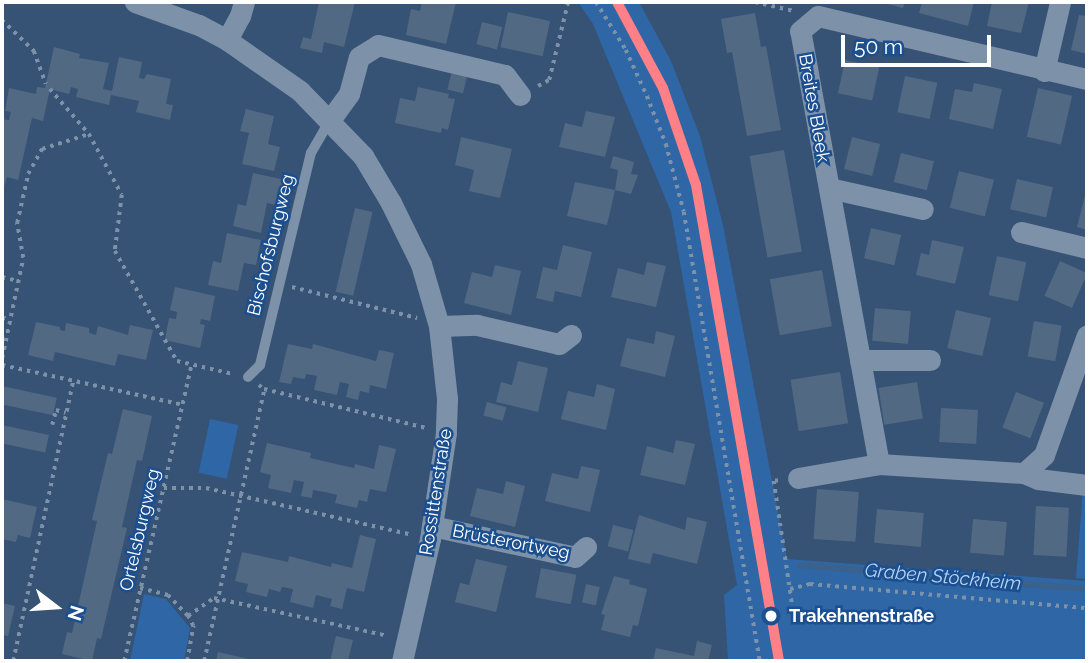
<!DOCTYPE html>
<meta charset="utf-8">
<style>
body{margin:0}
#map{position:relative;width:1089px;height:663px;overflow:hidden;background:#365274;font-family:Raleway,sans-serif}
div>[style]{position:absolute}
.green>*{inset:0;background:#2f66a5;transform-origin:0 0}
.stream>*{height:6px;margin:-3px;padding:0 3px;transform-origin:3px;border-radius:3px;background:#3b618d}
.building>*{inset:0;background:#526984;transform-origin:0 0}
.path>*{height:3.5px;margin-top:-1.75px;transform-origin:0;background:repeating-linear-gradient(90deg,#7d92a8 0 3.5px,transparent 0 8.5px)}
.lane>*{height:10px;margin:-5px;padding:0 5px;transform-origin:5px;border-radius:5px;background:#7d92a8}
.street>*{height:21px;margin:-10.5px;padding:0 10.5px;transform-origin:10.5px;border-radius:10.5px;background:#7d92a8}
.tram-1>*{height:10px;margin:-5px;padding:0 5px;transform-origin:5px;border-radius:5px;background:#ff8086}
.dots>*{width:19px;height:19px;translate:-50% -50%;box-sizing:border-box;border:4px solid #1b4f8f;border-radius:50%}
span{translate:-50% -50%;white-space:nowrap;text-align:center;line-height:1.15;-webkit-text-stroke:5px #1b4f8f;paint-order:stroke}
.street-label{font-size:18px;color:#fff}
.stop-label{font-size:18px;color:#fff;font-weight:700}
.left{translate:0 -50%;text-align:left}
.water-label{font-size:19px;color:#b5d3f5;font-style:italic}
.frame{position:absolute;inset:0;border:4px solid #fff;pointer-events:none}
.north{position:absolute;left:21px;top:572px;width:70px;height:70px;-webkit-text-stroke:5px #1b4f8f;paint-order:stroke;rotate:107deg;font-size:19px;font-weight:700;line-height:28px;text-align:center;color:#fff}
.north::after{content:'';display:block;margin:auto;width:24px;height:32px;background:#fff;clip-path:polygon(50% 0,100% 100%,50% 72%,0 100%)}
.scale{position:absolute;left:841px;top:35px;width:150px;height:32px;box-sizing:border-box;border:4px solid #fff;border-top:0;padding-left:9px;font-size:21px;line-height:24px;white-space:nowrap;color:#fff;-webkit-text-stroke:5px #1b4f8f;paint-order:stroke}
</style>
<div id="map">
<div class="green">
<div style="clip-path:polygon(578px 2px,639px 2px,671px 61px,700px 136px,723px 225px,787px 559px,1087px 581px,1087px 661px,728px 661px,724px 595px,737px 585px,671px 212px,593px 24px)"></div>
<div style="left:210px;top:419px;width:29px;height:55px;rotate:12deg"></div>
<div style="clip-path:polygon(1083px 489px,1087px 490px,1087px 579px,1076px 578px)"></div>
<div style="clip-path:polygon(144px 594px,166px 599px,190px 628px,184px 661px,130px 661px)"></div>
</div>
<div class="stream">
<div style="left:800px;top:565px;width:288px;rotate:4.8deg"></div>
</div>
<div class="building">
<div style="clip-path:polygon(319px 2px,355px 2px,344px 47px,324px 42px,322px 53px,300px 48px,303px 37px,311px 39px)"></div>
<div style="clip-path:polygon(422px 2px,456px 2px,446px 44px,406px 35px,411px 9px,420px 11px)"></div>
<div style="clip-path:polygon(880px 2px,905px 2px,903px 8px)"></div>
<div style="clip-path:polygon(922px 2px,974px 2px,968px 26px,919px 13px)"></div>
<div style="clip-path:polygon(992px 2px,1029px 2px,1021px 33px,987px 26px)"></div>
<div style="left:508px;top:12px;width:43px;height:36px;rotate:12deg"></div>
<div style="clip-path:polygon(755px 13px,761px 47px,766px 46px,781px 130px,747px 136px,732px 52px,727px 53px,721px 19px)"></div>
<div style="clip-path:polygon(1079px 15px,1087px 16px,1087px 54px,1071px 50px)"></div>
<div style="left:482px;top:22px;width:21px;height:23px;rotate:14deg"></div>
<div style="clip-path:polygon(54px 47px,80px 54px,79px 58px,109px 63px,103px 89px,112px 91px,119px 57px,142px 62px,139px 78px,144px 79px,147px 74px,171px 79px,166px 104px,173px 105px,170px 120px,136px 112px,139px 101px,111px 95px,109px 105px,76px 97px,78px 89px,71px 87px,69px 94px,50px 89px,43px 121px,32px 118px,18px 180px,7px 177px,2px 194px,2px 119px,9px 120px,11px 112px,5px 111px,9px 88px,36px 94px,37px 87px,45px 88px)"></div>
<div style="left:845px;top:60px;width:35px;height:34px;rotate:12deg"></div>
<div style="left:452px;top:71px;width:16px;height:19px;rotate:14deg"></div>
<div style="left:905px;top:76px;width:33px;height:37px;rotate:12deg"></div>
<div style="clip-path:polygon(974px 83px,1002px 89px,993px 129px,949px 119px,955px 89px,972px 92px)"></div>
<div style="clip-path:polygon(418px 87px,449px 94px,448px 98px,455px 99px,448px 130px,442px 128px,441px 133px,395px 123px,400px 98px,415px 101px)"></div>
<div style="left:1038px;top:88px;width:35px;height:50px;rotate:13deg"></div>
<div style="clip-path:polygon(246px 109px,274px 116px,268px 144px,280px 147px,274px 171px,242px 164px,249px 133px,240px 131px)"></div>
<div style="clip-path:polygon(586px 111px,615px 117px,605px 157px,559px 147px,565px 123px,582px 127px)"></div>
<div style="clip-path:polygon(461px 137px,512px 149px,500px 198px,469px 191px,474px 170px,455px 165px)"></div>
<div style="left:852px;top:137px;width:29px;height:33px;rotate:14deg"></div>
<div style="left:784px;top:150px;width:103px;height:35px;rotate:80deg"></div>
<div style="left:901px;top:153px;width:34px;height:30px;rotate:14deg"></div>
<div style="clip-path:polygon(613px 156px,634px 162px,631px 174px,638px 175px,631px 194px,615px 190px,607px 225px,567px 216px,575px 182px,615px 190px,618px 170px,610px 168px)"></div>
<div style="left:959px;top:171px;width:36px;height:38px;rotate:14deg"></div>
<div style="clip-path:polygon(253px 173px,286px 180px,281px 206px,267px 203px,261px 233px,233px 226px,238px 204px,246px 206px)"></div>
<div style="left:1017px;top:179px;width:37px;height:31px;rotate:13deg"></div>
<div style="clip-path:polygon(1086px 192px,1087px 192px,1087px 230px,1077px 227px)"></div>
<div style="left:355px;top:208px;width:18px;height:86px;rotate:13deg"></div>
<div style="left:871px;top:228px;width:31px;height:31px;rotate:13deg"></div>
<div style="clip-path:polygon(227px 233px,261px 240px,256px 265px,244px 263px,238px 291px,208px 285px,213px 261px,221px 263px)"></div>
<div style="clip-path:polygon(932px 240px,964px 247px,955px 284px,916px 275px,921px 253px,929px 255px)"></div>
<div style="clip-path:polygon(563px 245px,592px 252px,581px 297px,555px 291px,553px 302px,536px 298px,543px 267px,557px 270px)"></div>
<div style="left:997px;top:256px;width:30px;height:40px;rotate:12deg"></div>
<div style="left:1060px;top:261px;width:30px;height:38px;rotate:24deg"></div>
<div style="clip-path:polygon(647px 262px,666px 266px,656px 307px,611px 297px,618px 268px,644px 275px)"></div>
<div style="clip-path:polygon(495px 265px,521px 271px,511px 315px,464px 303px,472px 272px,492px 277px)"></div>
<div style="left:822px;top:270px;width:57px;height:53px;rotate:80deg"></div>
<div style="clip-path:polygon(175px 287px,215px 296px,210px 321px,201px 319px,200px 324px,205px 325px,200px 348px,165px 340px,169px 318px,176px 319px,177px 312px,170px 310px)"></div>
<div style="left:875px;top:308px;width:36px;height:33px;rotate:5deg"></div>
<div style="left:956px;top:310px;width:36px;height:39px;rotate:13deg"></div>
<div style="left:1034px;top:321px;width:28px;height:36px;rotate:10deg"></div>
<div style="clip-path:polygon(36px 322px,60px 327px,60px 330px,65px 331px,66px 323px,89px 328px,89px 333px,96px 335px,98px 326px,128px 335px,130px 325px,153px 330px,146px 360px,118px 354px,115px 366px,55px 352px,53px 361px,28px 355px)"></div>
<div style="clip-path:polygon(656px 331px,675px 336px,665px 377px,620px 366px,627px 338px,654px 344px)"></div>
<div style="clip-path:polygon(288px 344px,312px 349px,313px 344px,376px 361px,379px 350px,394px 353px,386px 389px,370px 385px,369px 393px,360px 391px,358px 400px,346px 397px,349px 384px,340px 382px,337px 395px,314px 390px,317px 376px,306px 374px,305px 379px,293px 377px,291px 384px,279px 382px)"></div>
<div style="clip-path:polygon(518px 361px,548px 368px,538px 412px,496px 402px,501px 382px,512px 385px)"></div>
<div style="left:840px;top:372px;width:52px;height:50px;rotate:81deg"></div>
<div style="left:917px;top:382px;width:37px;height:39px;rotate:81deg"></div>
<div style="clip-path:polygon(597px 384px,615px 389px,606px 430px,561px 419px,568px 391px,594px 397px)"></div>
<div style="left:2px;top:386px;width:56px;height:18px;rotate:12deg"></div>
<div style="left:1016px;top:392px;width:30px;height:38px;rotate:21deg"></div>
<div style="left:487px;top:402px;width:20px;height:14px;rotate:15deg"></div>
<div style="left:941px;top:408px;width:37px;height:34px;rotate:3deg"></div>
<div style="clip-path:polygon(123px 409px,152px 416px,142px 461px,137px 460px,122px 527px,127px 528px,101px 639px,97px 638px,92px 661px,62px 654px,67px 632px,72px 633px,97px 521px,92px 520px,108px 453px,112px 454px)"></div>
<div style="left:2px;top:425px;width:48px;height:18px;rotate:12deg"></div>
<div style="clip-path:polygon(676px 440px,695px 444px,685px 485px,640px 475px,647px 446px,673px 453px)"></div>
<div style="clip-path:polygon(267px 443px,311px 453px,310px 458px,354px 468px,355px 464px,374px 469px,379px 445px,396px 449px,386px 492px,370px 489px,367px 502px,359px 500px,357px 508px,335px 503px,337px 495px,325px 492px,313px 490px,312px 498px,301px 496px,304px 482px,294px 480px,291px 493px,268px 488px,271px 475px,260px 472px)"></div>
<div style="clip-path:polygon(581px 466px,600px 470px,590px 512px,545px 501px,552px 473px,578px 479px)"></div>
<div style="clip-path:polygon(506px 481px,525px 486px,515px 527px,470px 516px,477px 488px,503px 494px)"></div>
<div style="left:817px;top:489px;width:42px;height:50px;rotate:4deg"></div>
<div style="clip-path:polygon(2px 499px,37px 507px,30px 538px,18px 535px,16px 542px,2px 539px)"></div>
<div style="left:1036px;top:506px;width:33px;height:49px;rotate:3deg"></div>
<div style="left:877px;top:509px;width:47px;height:34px;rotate:5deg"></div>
<div style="clip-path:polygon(639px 515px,685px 530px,687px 517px,707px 522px,697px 564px,653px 553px,650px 564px,628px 559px)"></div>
<div style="left:973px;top:519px;width:34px;height:34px;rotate:5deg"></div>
<div style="left:613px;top:525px;width:21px;height:22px;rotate:14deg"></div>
<div style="clip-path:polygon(360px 535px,376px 539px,364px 592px,347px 588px,342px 609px,330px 606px,332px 599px,316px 595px,313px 608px,290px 602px,293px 589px,282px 587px,280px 592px,269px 589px,267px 597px,246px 592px,248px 584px,235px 581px,242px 552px,288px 562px,289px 556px,331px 567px,332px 563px,352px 568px)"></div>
<div style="clip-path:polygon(476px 559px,507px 566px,496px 612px,455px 602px,460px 583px,469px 585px)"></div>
<div style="left:541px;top:568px;width:36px;height:30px;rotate:11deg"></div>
<div style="clip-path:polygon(614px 576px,630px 580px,629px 584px,647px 589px,638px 626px,633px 625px,630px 637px,601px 630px,605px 615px,601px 614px)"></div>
<div style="left:586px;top:584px;width:14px;height:19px;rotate:12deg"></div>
<div style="clip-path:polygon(2px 603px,15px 606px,8px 636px,2px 635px)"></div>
<div style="clip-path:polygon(336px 636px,353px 640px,348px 661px,330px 661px)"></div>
<div style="clip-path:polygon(697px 641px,712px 645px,708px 661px,653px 661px,656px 648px,694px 656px)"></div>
<div style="clip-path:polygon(218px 652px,253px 660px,253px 661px,216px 661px)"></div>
</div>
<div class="path">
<div style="left:596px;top:2px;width:57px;rotate:58deg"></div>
<div style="left:626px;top:50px;width:51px;rotate:65.5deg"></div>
<div style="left:647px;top:96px;width:52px;rotate:68.4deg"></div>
<div style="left:666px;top:144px;width:70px;rotate:75.2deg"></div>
<div style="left:684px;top:212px;width:455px;rotate:80.4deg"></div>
<div style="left:755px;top:2px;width:40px;rotate:13deg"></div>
<div style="left:2px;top:20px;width:45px;rotate:44.1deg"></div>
<div style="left:34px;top:51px;width:35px;rotate:70deg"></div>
<div style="left:538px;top:86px;width:13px;rotate:-29deg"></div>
<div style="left:549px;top:80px;width:80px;rotate:-76.3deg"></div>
<div style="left:50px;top:89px;width:60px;rotate:49.1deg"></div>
<div style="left:89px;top:134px;width:69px;rotate:61.6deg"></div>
<div style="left:122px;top:195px;width:56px;rotate:97.1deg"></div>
<div style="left:115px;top:251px;width:126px;rotate:60.6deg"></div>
<div style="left:177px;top:361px;width:57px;rotate:13.1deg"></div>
<div style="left:2px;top:277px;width:16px;rotate:14deg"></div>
<div style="left:292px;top:287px;width:129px;rotate:13.9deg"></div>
<div style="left:2px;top:318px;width:8px;rotate:7deg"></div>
<div style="left:2px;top:358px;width:102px;rotate:-78.1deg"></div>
<div style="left:23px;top:258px;width:36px;rotate:-100deg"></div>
<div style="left:17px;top:223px;width:50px;rotate:-77.3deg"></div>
<div style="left:28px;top:174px;width:29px;rotate:-61deg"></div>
<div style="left:42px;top:149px;width:49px;rotate:-17.7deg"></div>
<div style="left:2px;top:365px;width:186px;rotate:12.4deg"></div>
<div style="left:259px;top:385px;width:6px;rotate:39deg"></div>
<div style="left:264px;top:389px;width:168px;rotate:13.5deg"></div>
<div style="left:52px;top:425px;width:16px;rotate:-75deg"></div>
<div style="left:56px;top:410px;width:10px;rotate:17deg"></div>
<div style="left:778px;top:481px;width:4px;rotate:180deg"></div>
<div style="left:774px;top:481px;width:123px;rotate:81.6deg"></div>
<div style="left:164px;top:488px;width:42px"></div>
<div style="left:206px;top:488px;width:212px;rotate:12.8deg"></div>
<div style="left:140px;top:588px;width:29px;rotate:14deg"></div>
<div style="left:168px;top:595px;width:29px;rotate:46deg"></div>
<div style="left:188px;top:616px;width:32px;rotate:-35deg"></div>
<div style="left:214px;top:598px;width:178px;rotate:12.3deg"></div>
<div style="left:790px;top:589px;width:21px;rotate:-14deg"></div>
<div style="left:810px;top:584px;width:278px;rotate:5deg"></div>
<div style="left:13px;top:661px;width:286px;rotate:-77.9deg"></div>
<div style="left:124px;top:661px;width:303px;rotate:-77.2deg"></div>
<div style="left:187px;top:661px;width:36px;rotate:-80deg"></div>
<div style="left:193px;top:626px;width:11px;rotate:-117deg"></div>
<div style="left:204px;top:661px;width:278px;rotate:-77.5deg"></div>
</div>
<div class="lane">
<div style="left:248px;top:377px;width:17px;rotate:-45deg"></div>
<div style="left:260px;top:365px;width:218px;rotate:-76.5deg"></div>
<div style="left:311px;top:153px;width:38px;rotate:-60deg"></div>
</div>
<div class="street">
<div style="left:135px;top:2px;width:68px;rotate:19.8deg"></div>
<div style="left:199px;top:25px;width:32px;rotate:28deg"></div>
<div style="left:227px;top:40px;width:89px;rotate:34.9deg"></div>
<div style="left:300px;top:91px;width:91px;rotate:45.9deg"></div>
<div style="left:363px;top:156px;width:55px;rotate:59.2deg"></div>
<div style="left:391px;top:203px;width:68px;rotate:63.8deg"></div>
<div style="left:421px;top:264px;width:65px;rotate:73.8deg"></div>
<div style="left:439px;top:326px;width:73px;rotate:83.7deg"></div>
<div style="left:447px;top:399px;width:34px;rotate:92deg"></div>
<div style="left:446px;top:433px;width:107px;rotate:98.6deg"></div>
<div style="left:430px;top:539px;width:125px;rotate:102.9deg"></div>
<div style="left:227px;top:40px;width:27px;rotate:-62deg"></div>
<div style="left:240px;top:16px;width:15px;rotate:-74deg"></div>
<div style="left:1044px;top:71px;width:71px;rotate:-76.9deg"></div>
<div style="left:330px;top:120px;width:32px;rotate:-54deg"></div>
<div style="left:349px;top:94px;width:38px;rotate:-75deg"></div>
<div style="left:359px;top:57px;width:22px;rotate:-32deg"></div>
<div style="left:378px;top:45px;width:130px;rotate:13.3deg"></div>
<div style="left:505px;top:75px;width:25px;rotate:53deg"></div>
<div style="left:829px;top:188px;width:96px;rotate:12.6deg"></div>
<div style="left:1021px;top:232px;width:68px;rotate:13.6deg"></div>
<div style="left:439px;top:326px;width:38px;rotate:-2deg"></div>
<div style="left:477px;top:325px;width:84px;rotate:13deg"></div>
<div style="left:559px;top:344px;width:15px;rotate:-37deg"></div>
<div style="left:860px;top:360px;width:70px"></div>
<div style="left:879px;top:464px;width:440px;rotate:-100.3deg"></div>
<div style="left:800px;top:31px;width:23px;rotate:-40deg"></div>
<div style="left:818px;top:16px;width:276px;rotate:13.2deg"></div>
<div style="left:1024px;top:473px;width:27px;rotate:-42deg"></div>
<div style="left:1044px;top:455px;width:127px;rotate:-70.3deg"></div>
<div style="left:798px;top:478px;width:82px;rotate:-9.8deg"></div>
<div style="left:879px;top:464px;width:145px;rotate:3.6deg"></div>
<div style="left:1024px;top:473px;width:15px;rotate:23deg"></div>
<div style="left:1038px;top:479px;width:49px;rotate:7deg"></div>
<div style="left:432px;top:526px;width:146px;rotate:12.2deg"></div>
<div style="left:575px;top:557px;width:15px;rotate:-42deg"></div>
</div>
<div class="tram-1">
<div style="left:617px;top:2px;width:98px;rotate:61.9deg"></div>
<div style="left:663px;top:88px;width:102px;rotate:71.2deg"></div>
<div style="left:696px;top:185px;width:483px;rotate:80.1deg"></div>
</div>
<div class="dots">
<div style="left:771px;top:616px;background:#fff"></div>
</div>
<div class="street-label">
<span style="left:814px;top:108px;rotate:80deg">Breites Bleek</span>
<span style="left:271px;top:245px;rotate:-76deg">Bischofsburgweg</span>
<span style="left:436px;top:492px;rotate:-81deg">Rossittenstraße</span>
<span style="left:140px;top:530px;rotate:-77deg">Ortelsburgweg</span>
<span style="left:511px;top:542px;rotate:11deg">Brüsterortweg</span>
</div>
<div class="stop-label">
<span class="left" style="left:789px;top:616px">Trakehnenstraße</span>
</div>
<div class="water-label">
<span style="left:943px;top:577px;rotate:5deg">Graben Stöckheim</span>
</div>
<div class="frame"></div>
<div class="north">N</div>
<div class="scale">50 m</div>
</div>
